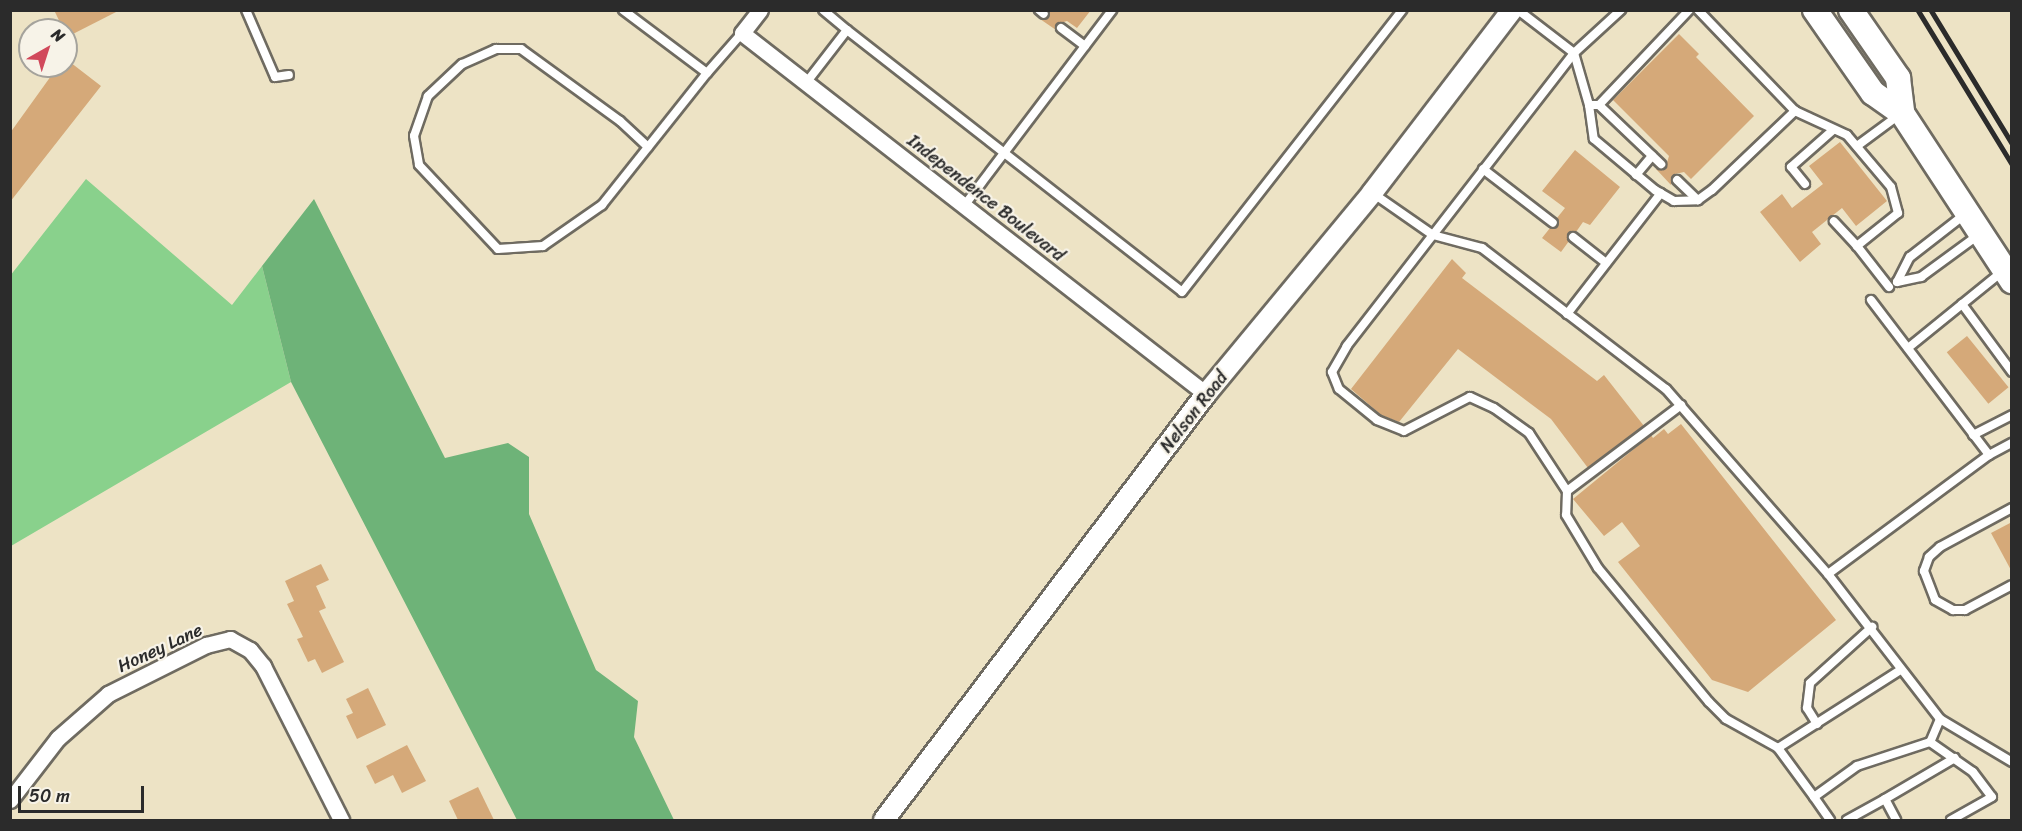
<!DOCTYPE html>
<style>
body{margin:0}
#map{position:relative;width:2022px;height:831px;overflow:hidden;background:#ede3c5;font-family:Sriracha,sans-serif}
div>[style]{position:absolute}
.green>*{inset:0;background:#89d18c}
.forest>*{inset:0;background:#6eb378}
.building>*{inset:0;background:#d5a979;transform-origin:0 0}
.roads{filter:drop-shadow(2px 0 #6f6b61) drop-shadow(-2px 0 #6f6b61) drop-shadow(0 2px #6f6b61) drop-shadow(0 -2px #6f6b61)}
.service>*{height:8px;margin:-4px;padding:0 4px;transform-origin:4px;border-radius:4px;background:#fff}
.minor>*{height:15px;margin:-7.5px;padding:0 7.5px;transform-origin:7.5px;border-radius:7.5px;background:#fff}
.tertiary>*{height:20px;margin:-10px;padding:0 10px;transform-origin:10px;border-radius:10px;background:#fff}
.primary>*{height:24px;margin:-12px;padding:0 12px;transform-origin:12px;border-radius:12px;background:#fff}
.rail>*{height:4.5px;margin:-2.25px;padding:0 2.25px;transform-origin:2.25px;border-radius:2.25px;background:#2b2b2b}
span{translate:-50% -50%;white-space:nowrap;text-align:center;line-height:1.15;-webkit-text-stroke:4.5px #f7f3e8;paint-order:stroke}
.street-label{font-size:18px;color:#2b2b2b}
.frame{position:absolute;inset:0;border:12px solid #2b2b2b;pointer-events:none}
.north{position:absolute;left:18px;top:18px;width:60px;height:60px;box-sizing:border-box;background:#f7f3e8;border:2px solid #a5a39c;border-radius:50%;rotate:39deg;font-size:16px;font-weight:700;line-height:24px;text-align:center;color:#2b2b2b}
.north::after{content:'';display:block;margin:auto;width:21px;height:27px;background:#d1495b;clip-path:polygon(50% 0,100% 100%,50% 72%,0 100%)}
.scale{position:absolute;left:18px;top:786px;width:126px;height:27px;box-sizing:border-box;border:3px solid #2b2b2b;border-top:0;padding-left:8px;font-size:18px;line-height:21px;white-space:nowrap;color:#2b2b2b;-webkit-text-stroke:4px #f7f3e8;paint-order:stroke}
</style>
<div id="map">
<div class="green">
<div style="clip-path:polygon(86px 179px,232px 305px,262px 266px,291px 382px,11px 546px,10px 276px)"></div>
</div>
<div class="forest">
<div style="clip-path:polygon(314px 199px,445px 458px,508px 443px,529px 457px,529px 514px,596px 670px,638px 701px,634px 737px,674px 820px,517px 820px,291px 382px,262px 266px)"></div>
</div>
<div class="building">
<div style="clip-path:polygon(54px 10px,120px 10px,67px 37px)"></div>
<div style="clip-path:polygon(1049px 10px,1091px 10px,1077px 28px,1067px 21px,1057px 24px,1056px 30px,1040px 19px,1048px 18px)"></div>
<div style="clip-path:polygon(1679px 34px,1699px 54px,1696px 57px,1754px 116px,1691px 179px,1684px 172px,1675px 174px,1671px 185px,1656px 169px,1665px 169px,1669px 156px,1613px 100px)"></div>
<div style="clip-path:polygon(66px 59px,101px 86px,10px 202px,10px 133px,51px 76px,66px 66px)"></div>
<div style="clip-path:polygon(1840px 142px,1887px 201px,1856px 226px,1842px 208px,1812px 232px,1821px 244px,1800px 262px,1760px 212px,1782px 194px,1792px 208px,1823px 184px,1809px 166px)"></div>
<div style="clip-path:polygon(1575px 150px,1620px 187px,1590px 225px,1583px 222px,1576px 232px,1569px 233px,1569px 241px,1561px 252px,1542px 238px,1550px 228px,1558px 226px,1557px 218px,1565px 208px,1542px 191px)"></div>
<div style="clip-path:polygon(1452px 259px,1466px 273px,1462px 278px,1597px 381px,1604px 375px,1644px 426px,1588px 468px,1551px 419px,1458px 349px,1399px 422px,1381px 415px,1351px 389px)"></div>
<div style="left:1967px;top:336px;width:66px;height:26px;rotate:51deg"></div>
<div style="clip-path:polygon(1681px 424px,1836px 620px,1748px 692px,1712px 680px,1618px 562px,1640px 546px,1622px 522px,1604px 536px,1573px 499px,1651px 435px,1653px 438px,1664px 429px,1668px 434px)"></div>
<div style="clip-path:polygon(2012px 522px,2012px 572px,1991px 533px)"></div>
<div style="clip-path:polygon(321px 564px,329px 580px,316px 586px,326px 608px,319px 611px,344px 662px,322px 673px,315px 659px,308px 662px,297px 639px,303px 637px,287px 604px,294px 601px,285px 581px)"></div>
<div style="clip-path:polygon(368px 688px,386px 725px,357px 739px,346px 716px,353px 713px,346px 699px)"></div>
<div style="clip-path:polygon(407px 745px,426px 781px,402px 793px,393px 775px,375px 784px,366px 766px)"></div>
<div style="clip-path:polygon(478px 787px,494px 820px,458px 820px,449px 801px)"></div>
</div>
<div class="roads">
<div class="service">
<div style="left:246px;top:10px;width:73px;rotate:66.6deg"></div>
<div style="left:275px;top:77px;width:14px;rotate:-8deg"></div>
<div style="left:623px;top:10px;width:105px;rotate:36.9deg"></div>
<div style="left:707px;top:73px;width:53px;rotate:-48.8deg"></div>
<div style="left:1039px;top:10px;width:6px;rotate:39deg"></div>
<div style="left:1518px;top:10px;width:71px;rotate:37.5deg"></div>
<div style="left:1574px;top:53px;width:64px;rotate:-42.5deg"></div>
<div style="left:1061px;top:28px;width:30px;rotate:37deg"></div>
<div style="left:847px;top:30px;width:425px;rotate:38deg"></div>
<div style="left:1182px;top:292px;width:358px;rotate:-52deg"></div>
<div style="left:1574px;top:53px;width:371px;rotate:127.8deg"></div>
<div style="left:1347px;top:346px;width:30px;rotate:120deg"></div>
<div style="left:1332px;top:372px;width:18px;rotate:68deg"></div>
<div style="left:1339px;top:389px;width:49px;rotate:39.2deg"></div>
<div style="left:1377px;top:420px;width:29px;rotate:22deg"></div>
<div style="left:1404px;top:431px;width:74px;rotate:-27.3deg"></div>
<div style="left:1470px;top:397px;width:26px;rotate:25deg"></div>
<div style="left:1494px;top:408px;width:43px;rotate:35.5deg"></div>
<div style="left:1529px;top:433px;width:69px;rotate:56.8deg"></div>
<div style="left:1567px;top:491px;width:143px;rotate:-37deg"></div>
<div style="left:1574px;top:53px;width:54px;rotate:73.9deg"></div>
<div style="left:1589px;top:105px;width:10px"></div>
<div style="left:1599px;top:105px;width:86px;rotate:43.6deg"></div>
<div style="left:806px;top:83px;width:67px;rotate:-52.3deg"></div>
<div style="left:847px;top:30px;width:31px;rotate:-140deg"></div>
<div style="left:1589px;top:105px;width:34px;rotate:82deg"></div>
<div style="left:1594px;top:139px;width:80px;rotate:39.9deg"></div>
<div style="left:1655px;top:190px;width:22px;rotate:30deg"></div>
<div style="left:1674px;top:201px;width:24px;rotate:-2deg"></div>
<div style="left:1698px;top:200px;width:17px;rotate:-36deg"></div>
<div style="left:1712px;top:190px;width:115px;rotate:-43.6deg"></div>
<div style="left:1795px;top:111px;width:140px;rotate:-133.8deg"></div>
<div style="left:1599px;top:105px;width:131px;rotate:-46.5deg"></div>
<div style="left:1795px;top:111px;width:57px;rotate:24.8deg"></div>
<div style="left:1847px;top:135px;width:68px;rotate:49.8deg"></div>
<div style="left:1891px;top:187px;width:27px;rotate:75deg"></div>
<div style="left:1898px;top:213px;width:53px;rotate:141.2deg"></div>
<div style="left:1857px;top:246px;width:34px;rotate:-133deg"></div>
<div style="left:1857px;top:146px;width:52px;rotate:-36.4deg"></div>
<div style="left:648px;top:147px;width:38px;rotate:-137deg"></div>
<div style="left:620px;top:121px;width:122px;rotate:-144deg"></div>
<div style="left:521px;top:49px;width:25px;rotate:180deg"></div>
<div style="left:496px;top:49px;width:37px;rotate:156deg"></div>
<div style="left:462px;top:64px;width:47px;rotate:136.7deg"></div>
<div style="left:428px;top:96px;width:42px;rotate:109.3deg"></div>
<div style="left:414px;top:136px;width:29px;rotate:80deg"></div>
<div style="left:419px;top:165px;width:115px;rotate:46.8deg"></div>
<div style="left:498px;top:249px;width:45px;rotate:-3.8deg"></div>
<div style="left:543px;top:246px;width:72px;rotate:-34.8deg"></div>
<div style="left:602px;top:205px;width:169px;rotate:-51.5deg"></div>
<div style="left:1483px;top:169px;width:88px;rotate:37.6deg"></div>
<div style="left:1636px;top:175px;width:25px;rotate:-50deg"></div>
<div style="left:1677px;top:180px;width:29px;rotate:44deg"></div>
<div style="left:1805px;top:184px;width:22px;rotate:-129deg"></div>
<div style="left:1791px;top:167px;width:56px;rotate:-41.4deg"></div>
<div style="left:1374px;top:194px;width:72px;rotate:34.8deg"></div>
<div style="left:1433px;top:235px;width:51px;rotate:14.9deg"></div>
<div style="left:1482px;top:248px;width:232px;rotate:37.5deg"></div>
<div style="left:1666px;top:389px;width:246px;rotate:48.8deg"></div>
<div style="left:1828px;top:574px;width:200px;rotate:-36.5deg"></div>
<div style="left:1989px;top:455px;width:26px;rotate:-28deg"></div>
<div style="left:964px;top:206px;width:246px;rotate:-52.9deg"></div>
<div style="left:1573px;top:237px;width:42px;rotate:38.2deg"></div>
<div style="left:1857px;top:246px;width:52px;rotate:52deg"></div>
<div style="left:1897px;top:282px;width:28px;rotate:-63deg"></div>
<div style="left:1910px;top:257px;width:68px;rotate:-37.9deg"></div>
<div style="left:1897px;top:282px;width:25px;rotate:-12deg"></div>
<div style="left:1921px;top:277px;width:69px;rotate:-36.2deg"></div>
<div style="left:1871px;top:300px;width:195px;rotate:52.7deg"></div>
<div style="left:1962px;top:304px;width:84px;rotate:53.7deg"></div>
<div style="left:1567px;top:314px;width:153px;rotate:-52.2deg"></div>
<div style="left:1908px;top:348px;width:122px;rotate:-39deg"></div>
<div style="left:1973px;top:435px;width:44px;rotate:-27.1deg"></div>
<div style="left:1567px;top:491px;width:24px;rotate:92deg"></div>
<div style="left:1566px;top:515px;width:62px;rotate:58.9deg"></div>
<div style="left:1598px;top:568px;width:174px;rotate:50.4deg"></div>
<div style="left:1709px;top:702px;width:24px;rotate:45deg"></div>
<div style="left:1726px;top:719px;width:60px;rotate:29.1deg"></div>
<div style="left:2012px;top:508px;width:82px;rotate:151.6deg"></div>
<div style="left:1940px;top:547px;width:15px;rotate:138deg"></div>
<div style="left:1929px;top:557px;width:15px;rotate:110deg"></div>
<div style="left:1924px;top:571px;width:31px;rotate:69deg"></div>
<div style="left:1935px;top:600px;width:21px;rotate:29deg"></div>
<div style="left:1953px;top:610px;width:12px"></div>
<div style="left:1965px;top:610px;width:53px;rotate:-28deg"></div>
<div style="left:1828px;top:574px;width:183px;rotate:52.3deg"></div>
<div style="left:1940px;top:719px;width:25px;rotate:113deg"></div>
<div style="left:1930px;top:742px;width:77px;rotate:161.8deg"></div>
<div style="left:1857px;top:766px;width:53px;rotate:144.2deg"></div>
<div style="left:1814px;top:797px;width:61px;rotate:-126.3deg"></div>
<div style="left:1778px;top:748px;width:143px;rotate:-32.5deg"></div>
<div style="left:1940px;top:719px;width:84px;rotate:30.8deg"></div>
<div style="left:1817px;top:724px;width:19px;rotate:-122deg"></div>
<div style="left:1807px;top:708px;width:25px;rotate:-83deg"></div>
<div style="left:1810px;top:683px;width:84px;rotate:-42.1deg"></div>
<div style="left:1930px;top:742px;width:52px;rotate:34.9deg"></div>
<div style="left:1973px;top:772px;width:31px;rotate:53deg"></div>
<div style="left:1992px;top:797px;width:47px;rotate:150.7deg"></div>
<div style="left:1814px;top:797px;width:28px;rotate:55deg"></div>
<div style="left:1885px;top:799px;width:81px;rotate:-30.4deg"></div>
<div style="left:1847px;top:820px;width:43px;rotate:-28.9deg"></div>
<div style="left:1885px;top:799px;width:24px;rotate:62deg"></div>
</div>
<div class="minor">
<div style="left:760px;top:10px;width:29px;rotate:128deg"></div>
<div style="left:742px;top:33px;width:588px;rotate:37.88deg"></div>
<div style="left:10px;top:800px;width:78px;rotate:-52.3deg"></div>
<div style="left:58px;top:738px;width:67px;rotate:-41.3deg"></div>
<div style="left:108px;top:694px;width:110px;rotate:-26.6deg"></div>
<div style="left:206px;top:645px;width:25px;rotate:-14deg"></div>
<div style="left:230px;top:639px;width:23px;rotate:29deg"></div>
<div style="left:250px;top:650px;width:21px;rotate:51deg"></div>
<div style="left:263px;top:666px;width:173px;rotate:63.1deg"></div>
</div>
<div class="tertiary">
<div style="left:884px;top:820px;width:534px;rotate:-52.92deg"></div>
<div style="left:1206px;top:394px;width:261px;rotate:-50.4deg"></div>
<div style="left:1372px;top:193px;width:230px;rotate:-52.6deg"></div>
</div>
<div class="primary">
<div style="left:1815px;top:10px;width:101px;rotate:55.1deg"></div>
<div style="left:1873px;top:93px;width:35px;rotate:35deg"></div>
<div style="left:1902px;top:113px;width:201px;rotate:56.8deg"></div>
<div style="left:1851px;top:10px;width:83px;rotate:55.3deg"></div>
<div style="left:1898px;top:78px;width:35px;rotate:83deg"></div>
</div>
</div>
<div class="rail">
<div style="left:1918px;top:10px;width:180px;rotate:58.6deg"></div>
<div style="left:1931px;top:10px;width:156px;rotate:58.7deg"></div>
</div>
<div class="street-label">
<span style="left:986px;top:198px;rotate:38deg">Independence Boulevard</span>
<span style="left:1194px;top:412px;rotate:-52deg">Nelson Road</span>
<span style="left:160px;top:648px;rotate:-25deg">Honey Lane</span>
</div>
<div class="frame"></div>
<div class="north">N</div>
<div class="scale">50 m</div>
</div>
